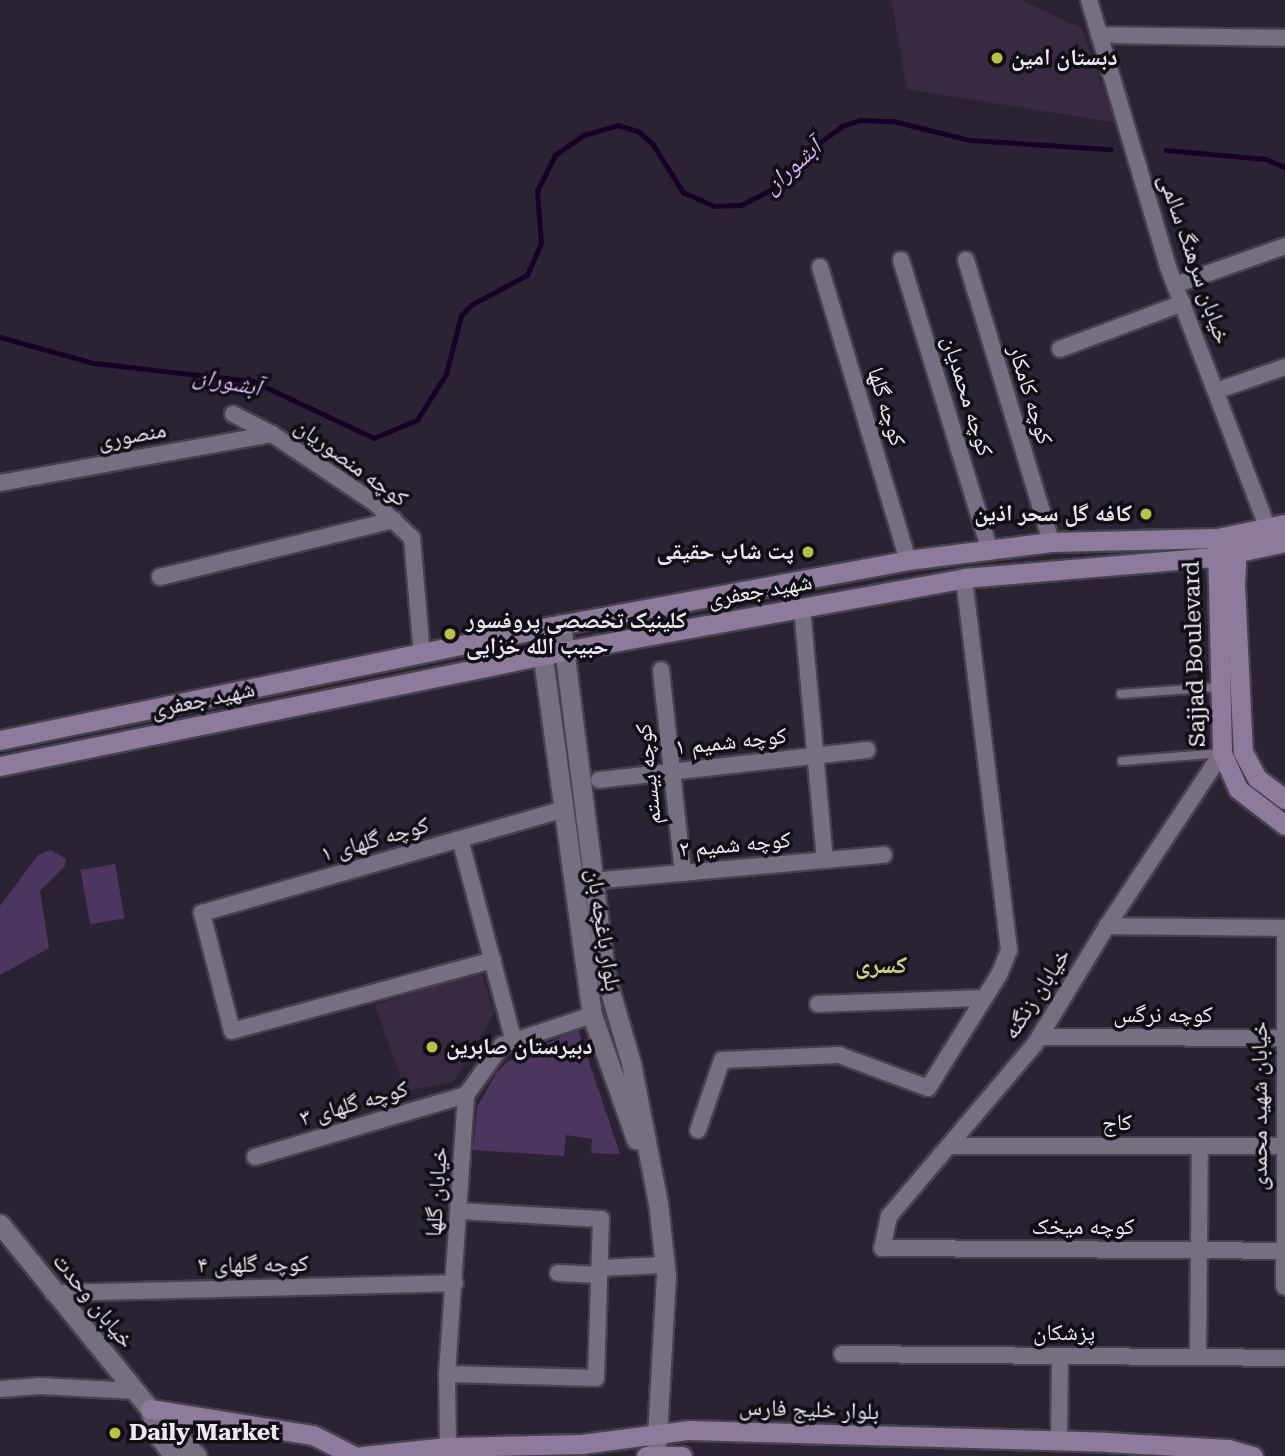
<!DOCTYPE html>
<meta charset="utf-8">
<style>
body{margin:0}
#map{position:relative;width:1285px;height:1456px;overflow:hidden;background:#2b2233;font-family:"Roboto Serif","Noto Naskh Arabic",serif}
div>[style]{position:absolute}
.built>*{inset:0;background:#372a41}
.green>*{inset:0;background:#4c365f;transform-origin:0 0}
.stream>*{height:4.5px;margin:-2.25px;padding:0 2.25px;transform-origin:2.25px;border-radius:2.25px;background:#170028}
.roads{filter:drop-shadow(2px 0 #47404e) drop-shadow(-2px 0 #47404e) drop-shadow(0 2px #47404e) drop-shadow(0 -2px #47404e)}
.service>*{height:8px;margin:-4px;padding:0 4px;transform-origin:4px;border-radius:4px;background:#786e82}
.minor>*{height:16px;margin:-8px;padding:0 8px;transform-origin:8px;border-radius:8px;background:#786e82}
.tertiary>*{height:19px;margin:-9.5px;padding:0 9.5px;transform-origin:9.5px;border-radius:9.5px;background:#786e82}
.secondary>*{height:19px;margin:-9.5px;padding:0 9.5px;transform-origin:9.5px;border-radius:9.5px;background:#8c7b9b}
.dots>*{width:19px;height:19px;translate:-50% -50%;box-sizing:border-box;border:4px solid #110d15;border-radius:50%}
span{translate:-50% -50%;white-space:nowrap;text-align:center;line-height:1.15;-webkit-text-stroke:7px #110d15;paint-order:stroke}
.poi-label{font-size:23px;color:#ece7f2;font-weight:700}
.left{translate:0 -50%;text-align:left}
.right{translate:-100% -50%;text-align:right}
.street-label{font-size:23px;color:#ece7f2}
.water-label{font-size:24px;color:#d9b2fc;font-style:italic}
.neighbourhood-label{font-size:24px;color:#cad184;font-weight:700}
</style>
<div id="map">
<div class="built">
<div style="clip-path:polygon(891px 0,1021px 0,1081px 28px,1116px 123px,907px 89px)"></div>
<div style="clip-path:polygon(480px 969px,495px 1012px,453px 1082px,405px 1091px,375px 1005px)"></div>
</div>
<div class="green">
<div style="clip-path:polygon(51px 850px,66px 859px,65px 866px,40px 891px,49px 948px,0 975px,0 906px,38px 855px)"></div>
<div style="left:115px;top:864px;width:55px;height:35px;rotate:80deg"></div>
<div style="clip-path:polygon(578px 1029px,620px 1154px,591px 1153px,592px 1139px,566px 1135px,564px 1156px,473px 1150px,477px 1107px,497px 1072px,507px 1062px)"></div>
</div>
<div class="stream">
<div style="left:1166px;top:150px;width:100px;rotate:5.1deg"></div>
<div style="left:1266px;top:159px;width:21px;rotate:23deg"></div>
<div style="left:0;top:337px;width:98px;rotate:15.5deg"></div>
<div style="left:94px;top:363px;width:160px;rotate:6.5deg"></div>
<div style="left:253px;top:381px;width:134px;rotate:25.2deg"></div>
<div style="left:374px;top:438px;width:47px;rotate:-22.7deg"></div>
<div style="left:417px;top:420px;width:54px;rotate:-57.8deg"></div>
<div style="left:446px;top:374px;width:60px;rotate:-75.5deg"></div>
<div style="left:461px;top:316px;width:15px;rotate:-48deg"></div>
<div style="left:471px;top:305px;width:64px;rotate:-28.2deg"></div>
<div style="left:527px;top:275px;width:34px;rotate:-66deg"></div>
<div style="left:541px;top:244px;width:53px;rotate:-94.3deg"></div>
<div style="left:537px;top:191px;width:40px;rotate:-63.4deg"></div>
<div style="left:555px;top:155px;width:35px;rotate:-35deg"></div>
<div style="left:584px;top:135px;width:35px;rotate:-16deg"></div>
<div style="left:618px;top:125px;width:21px;rotate:17deg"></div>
<div style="left:638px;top:131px;width:20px;rotate:41deg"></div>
<div style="left:653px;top:144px;width:57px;rotate:58deg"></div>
<div style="left:683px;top:192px;width:34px;rotate:24deg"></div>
<div style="left:714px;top:206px;width:27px;rotate:-2deg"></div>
<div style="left:741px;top:205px;width:34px;rotate:-27deg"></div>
<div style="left:771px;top:190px;width:67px;rotate:-44.4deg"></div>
<div style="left:819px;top:143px;width:29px;rotate:-36deg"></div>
<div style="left:842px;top:126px;width:19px;rotate:-18deg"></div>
<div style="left:860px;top:120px;width:33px;rotate:2deg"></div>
<div style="left:893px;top:121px;width:79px;rotate:13.9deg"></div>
<div style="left:970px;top:140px;width:141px;rotate:3.7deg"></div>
</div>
<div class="roads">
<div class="service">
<div style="left:1121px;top:694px;width:98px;rotate:-4.1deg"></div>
<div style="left:1122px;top:761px;width:100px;rotate:-4.6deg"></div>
</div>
<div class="minor">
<div style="left:1089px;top:0;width:278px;rotate:73.5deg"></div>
<div style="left:1168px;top:267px;width:280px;rotate:69.1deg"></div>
<div style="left:1099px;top:35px;width:186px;rotate:0.9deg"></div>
<div style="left:901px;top:260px;width:300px;rotate:73deg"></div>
<div style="left:966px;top:260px;width:295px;rotate:73.2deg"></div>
<div style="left:820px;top:267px;width:306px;rotate:73.3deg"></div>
<div style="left:1175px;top:285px;width:117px;rotate:-19.5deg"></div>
<div style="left:1060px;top:349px;width:131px;rotate:-20.5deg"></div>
<div style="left:1216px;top:391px;width:73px;rotate:-19.2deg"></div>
<div style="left:233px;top:414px;width:44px;rotate:27.1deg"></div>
<div style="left:272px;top:434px;width:125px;rotate:33.9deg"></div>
<div style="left:376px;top:504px;width:50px;rotate:43.4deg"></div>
<div style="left:412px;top:538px;width:116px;rotate:85.1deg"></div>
<div style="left:0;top:483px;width:276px;rotate:-10.2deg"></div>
<div style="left:160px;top:577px;width:241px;rotate:-13.7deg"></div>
<div style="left:802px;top:608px;width:253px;rotate:84.8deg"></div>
<div style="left:661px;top:670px;width:204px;rotate:83.8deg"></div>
<div style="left:1222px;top:753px;width:208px;rotate:123.6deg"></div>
<div style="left:1107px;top:926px;width:138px;rotate:121.4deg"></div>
<div style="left:1035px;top:1044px;width:226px;rotate:130.3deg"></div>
<div style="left:889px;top:1216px;width:33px;rotate:102deg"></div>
<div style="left:882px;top:1248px;width:403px;rotate:0.4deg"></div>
<div style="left:599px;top:780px;width:270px;rotate:-6.4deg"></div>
<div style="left:460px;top:839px;width:210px;rotate:75.1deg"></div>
<div style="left:591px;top:881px;width:294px;rotate:-5.1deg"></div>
<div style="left:1107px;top:926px;width:178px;rotate:0.6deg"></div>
<div style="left:1285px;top:928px;width:323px;rotate:90deg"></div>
<div style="left:493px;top:960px;width:270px;rotate:164.8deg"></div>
<div style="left:232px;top:1031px;width:122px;rotate:-104.3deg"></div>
<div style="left:202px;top:913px;width:373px;rotate:-16deg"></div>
<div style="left:818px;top:1004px;width:166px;rotate:-2.1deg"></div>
<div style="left:1040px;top:1037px;width:245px;rotate:0.2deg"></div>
<div style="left:698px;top:1130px;width:74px;rotate:-71.1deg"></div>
<div style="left:722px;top:1060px;width:117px;rotate:-2.4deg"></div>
<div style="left:839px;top:1055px;width:95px;rotate:20.3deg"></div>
<div style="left:928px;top:1088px;width:133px;rotate:-57.9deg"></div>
<div style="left:999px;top:975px;width:27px;rotate:-68deg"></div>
<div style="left:1009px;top:950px;width:375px;rotate:-96.9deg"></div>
<div style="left:949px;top:1146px;width:336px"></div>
<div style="left:255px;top:1157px;width:220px;rotate:-16.4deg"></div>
<div style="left:599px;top:1268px;width:66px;rotate:-2.6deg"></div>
<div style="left:558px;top:1273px;width:41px;rotate:2.8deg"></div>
<div style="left:53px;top:1293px;width:402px;rotate:-1.4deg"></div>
<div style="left:842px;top:1354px;width:443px;rotate:0.5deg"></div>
<div style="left:1198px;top:1357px;width:211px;rotate:-89.5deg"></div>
<div style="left:447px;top:1374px;width:149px;rotate:1.5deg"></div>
<div style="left:596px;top:1378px;width:159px;rotate:-88.2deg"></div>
<div style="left:601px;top:1219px;width:142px;rotate:-176.8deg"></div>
<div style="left:0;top:1389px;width:40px;rotate:-4.3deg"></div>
<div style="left:40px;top:1386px;width:96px;rotate:3deg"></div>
<div style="left:1059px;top:1441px;width:85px;rotate:-89.3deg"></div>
<div style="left:448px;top:1447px;width:73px;rotate:-90.8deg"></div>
<div style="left:447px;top:1374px;width:280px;rotate:-86.1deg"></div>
<div style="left:466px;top:1095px;width:62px;rotate:-54.2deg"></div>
<div style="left:502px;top:1045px;width:95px;rotate:-18.4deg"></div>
</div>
<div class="tertiary">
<div style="left:561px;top:624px;width:353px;rotate:82.8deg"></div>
<div style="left:605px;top:974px;width:93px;rotate:73.7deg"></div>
<div style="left:631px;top:1063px;width:143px;rotate:79.1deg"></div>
<div style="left:658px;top:1203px;width:72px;rotate:83.7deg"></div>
<div style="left:666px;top:1275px;width:181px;rotate:93.2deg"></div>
<div style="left:539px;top:629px;width:390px;rotate:82.2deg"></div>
<div style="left:592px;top:1015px;width:132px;rotate:70.5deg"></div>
<div style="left:0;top:1224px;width:238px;rotate:51deg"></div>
<div style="left:150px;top:1409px;width:66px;rotate:45deg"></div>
<div style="left:1285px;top:1251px;width:34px;rotate:90deg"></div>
<div style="left:150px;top:1410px;width:28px;rotate:72deg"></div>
<div style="left:159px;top:1437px;width:24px;rotate:52deg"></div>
</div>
<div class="secondary">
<div style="left:1237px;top:542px;width:43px;rotate:92.7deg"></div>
<div style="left:1235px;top:585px;width:167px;rotate:87.3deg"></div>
<div style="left:1243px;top:752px;width:30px;rotate:62deg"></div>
<div style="left:1257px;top:778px;width:35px;rotate:37deg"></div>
<div style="left:1217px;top:546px;width:207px;rotate:88.6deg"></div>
<div style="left:1222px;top:753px;width:39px;rotate:66deg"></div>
<div style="left:1238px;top:789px;width:59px;rotate:37.5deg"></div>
<div style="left:0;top:740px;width:565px;rotate:-11.65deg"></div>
<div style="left:553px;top:626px;width:361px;rotate:-10.5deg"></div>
<div style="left:908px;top:560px;width:144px;rotate:-7.2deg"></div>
<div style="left:1051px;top:542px;width:166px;rotate:-1.4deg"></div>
<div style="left:1217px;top:538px;width:69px;rotate:-11.6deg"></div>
<div style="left:0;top:766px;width:576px;rotate:-11.52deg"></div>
<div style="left:564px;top:651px;width:407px;rotate:-10.3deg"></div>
<div style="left:964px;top:578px;width:253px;rotate:-4.8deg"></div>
<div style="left:1216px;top:557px;width:71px;rotate:-12.3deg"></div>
<div style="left:150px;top:1409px;width:165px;rotate:9.1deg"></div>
<div style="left:313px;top:1435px;width:46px;rotate:27.1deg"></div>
<div style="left:362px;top:1456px;width:86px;rotate:-6deg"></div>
<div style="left:448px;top:1447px;width:134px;rotate:-1.3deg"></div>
<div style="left:582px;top:1444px;width:108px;rotate:-7.5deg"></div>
<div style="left:689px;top:1430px;width:418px;rotate:1.6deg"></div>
<div style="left:1107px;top:1442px;width:121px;rotate:3.3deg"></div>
<div style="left:1228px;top:1449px;width:26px;rotate:16deg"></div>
<div style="left:646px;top:1456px;width:36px"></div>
</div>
</div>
<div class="dots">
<div style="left:997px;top:58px;background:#b8c147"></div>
<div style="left:1146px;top:514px;background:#b8c147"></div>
<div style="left:808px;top:552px;background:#b8c147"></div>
<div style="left:450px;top:634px;background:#b8c147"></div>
<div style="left:432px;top:1047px;background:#b8c147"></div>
<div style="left:115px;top:1433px;background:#b8c147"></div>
</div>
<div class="poi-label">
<span class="left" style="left:1011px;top:58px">دبستان امین</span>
<span class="right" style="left:1132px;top:514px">کافه گل سحر اذین</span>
<span class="right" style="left:794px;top:552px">پت شاپ حقیقی</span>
<span class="left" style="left:466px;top:634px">کلینیک تخصصی پروفسور<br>حبیب الله خزایی</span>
<span class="left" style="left:446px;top:1047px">دبیرستان صابرین</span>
<span class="left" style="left:129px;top:1433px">Daily Market</span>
</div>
<div class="street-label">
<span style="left:1194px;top:259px;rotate:71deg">خیابان سرهنگ سالمی</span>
<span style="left:1030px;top:395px;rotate:73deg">کوچه کامکار</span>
<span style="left:967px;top:396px;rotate:73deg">کوچه محمدیان</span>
<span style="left:886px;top:407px;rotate:73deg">کوچه گلها</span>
<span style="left:132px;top:436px;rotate:-10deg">منصوری</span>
<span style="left:351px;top:463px;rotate:36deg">کوچه منصوریان</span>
<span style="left:760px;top:591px;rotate:-10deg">شهید جعفری</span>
<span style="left:1195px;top:654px;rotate:-92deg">Sajjad Boulevard</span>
<span style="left:203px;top:700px;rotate:-12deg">شهید جعفری</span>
<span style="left:731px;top:742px;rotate:-6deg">کوچه شمیم ۱</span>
<span style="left:649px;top:774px;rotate:-96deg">کوچه بیستم</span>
<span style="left:375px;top:840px;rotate:-16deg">کوچه گلهای ۱</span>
<span style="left:735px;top:845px;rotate:-5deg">کوچه شمیم ۲</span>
<span style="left:603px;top:930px;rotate:81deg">بلوار باغچه بان</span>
<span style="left:1037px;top:994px;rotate:-57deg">خیابان زنگنه</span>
<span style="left:1163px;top:1015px">کوچه نرگس</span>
<span style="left:354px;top:1104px;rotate:-16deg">کوچه گلهای ۳</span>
<span style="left:1260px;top:1106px;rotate:-90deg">خیابان شهید محمدی</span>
<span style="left:1117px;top:1123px">کاج</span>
<span style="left:437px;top:1192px;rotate:-86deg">خیابان گلها</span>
<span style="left:1083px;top:1227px">کوچه میخک</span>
<span style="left:253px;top:1265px;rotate:-1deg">کوچه گلهای ۴</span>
<span style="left:93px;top:1301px;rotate:51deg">خیابان وحدت</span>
<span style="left:1064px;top:1333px">پزشکان</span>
<span style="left:809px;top:1410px;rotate:2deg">بلوار خلیج فارس</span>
</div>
<div class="water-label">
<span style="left:792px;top:167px;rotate:-41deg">آبشوران</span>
<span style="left:227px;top:382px;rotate:11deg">آبشوران</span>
</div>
<div class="neighbourhood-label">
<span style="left:881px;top:966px">کسری</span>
</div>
</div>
